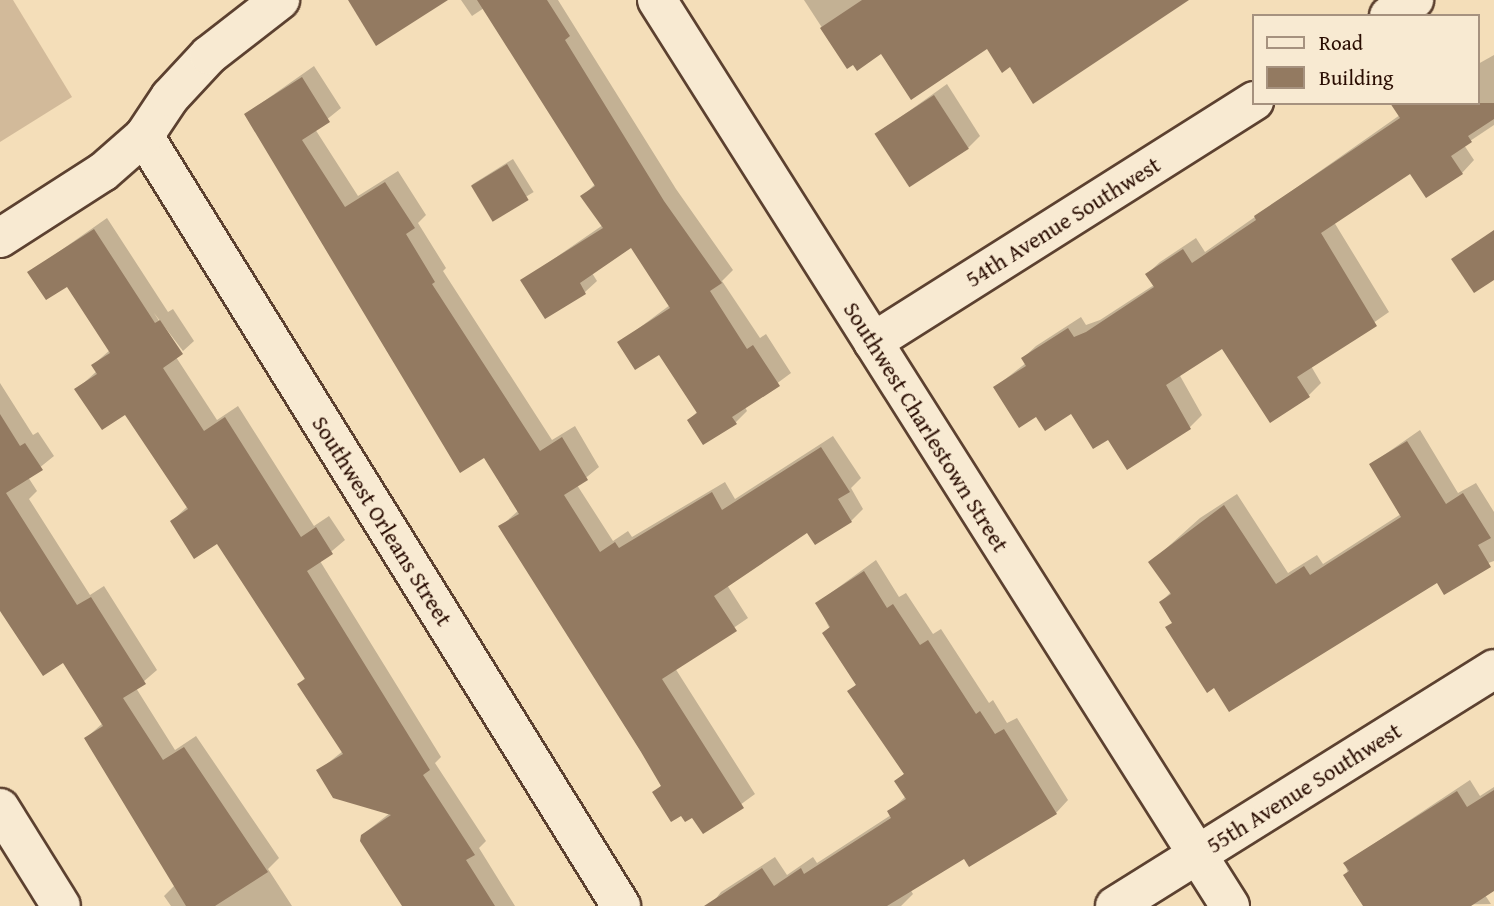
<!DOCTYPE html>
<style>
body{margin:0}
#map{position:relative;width:1494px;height:906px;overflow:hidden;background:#f4deb9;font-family:"Gentium Book Plus",serif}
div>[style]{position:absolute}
.green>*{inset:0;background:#d2ba9a}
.shadow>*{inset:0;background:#0003;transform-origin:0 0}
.building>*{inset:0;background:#937a61;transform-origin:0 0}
.roads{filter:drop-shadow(2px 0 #5c4130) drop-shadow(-2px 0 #5c4130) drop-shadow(0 2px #5c4130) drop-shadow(0 -2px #5c4130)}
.minor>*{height:38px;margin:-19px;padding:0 19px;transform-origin:19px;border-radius:19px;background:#f8ead2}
span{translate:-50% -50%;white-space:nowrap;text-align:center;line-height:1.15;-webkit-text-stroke:6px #f8ead2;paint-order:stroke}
.street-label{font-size:23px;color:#2a0d02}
.legend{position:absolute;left:1252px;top:14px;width:228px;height:91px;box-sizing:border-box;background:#f8ead2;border:2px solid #a6927f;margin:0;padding:9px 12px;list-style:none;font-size:21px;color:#2a0d02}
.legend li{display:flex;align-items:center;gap:14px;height:35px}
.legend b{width:35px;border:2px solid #a6927f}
</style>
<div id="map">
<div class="green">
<div style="clip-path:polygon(0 0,13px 0,72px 97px,0 142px)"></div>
</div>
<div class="shadow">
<div style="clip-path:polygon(461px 0,558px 0,676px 189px,733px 270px,722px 281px,760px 338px,766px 334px,791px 373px,745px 407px,747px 411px,735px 423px,689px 420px,698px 411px,660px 352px,619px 343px,670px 305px,632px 246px,592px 273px,597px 281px,585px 292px,523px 280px,603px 225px,583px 196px,595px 184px,484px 8px,472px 16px)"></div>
<div style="clip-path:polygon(804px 0,1008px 0,847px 66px)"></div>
<div style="clip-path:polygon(1494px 55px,1494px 125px,1464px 145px,1474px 160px,1462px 173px,1411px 172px,1334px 222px,1389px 312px,1311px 366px,1321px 383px,1309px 395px,1222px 347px,1179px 374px,1202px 415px,1190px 427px,1071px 412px,1036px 414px,995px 387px,1026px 363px,1023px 358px,1036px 346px,1081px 317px,1086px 325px,1100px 320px,1154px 285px,1147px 274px,1160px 262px,1196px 238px,1205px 252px,1417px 103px,1478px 103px,1478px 64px)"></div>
<div style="clip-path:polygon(314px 66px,341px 108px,315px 129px,358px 196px,398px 171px,426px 215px,418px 223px,446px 268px,443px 271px,552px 440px,575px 426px,599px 467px,577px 485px,613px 541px,628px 531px,632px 537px,725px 482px,735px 499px,833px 436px,861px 478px,851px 488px,863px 509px,851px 521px,808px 531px,727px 585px,748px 618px,675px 668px,755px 794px,703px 832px,692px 815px,681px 813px,655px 792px,662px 785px,501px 526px,519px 510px,484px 455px,460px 470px,246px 114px)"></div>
<div style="clip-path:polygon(947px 84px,980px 136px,968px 148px,877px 134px)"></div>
<div style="left:513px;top:159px;width:39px;height:48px;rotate:58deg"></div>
<div style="clip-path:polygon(107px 218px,168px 312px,173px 309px,194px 341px,183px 351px,154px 313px,180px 353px,176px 357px,217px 420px,238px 406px,314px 526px,329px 516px,345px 540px,320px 561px,441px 757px,435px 763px,486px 841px,479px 848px,515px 906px,404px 906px,362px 835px,390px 813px,318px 771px,343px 751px,299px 684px,306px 677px,218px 541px,172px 521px,188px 506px,125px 413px,77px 389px,97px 371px,93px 365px,110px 350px,67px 284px,30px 272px)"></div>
<div style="clip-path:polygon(0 383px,33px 435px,38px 432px,54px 456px,28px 477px,37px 491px,29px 499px,90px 595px,104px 586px,157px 670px,136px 688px,175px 750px,196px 736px,279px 858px,268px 869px,292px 906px,171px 906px,164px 896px,175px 885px,86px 738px,103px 723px,64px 661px,0 608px)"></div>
<div style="clip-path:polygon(1420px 430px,1458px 493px,1476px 483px,1494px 512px,1494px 561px,1437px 581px,1214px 686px,1161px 602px,1171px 592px,1151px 562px,1200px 518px,1237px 494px,1288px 573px,1317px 555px,1323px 564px,1401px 514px,1371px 464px)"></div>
<div style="clip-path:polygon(876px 560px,899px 597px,906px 593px,933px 634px,941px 629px,989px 703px,993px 700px,1007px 723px,1017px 718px,1068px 800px,1056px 813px,964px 856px,910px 889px,913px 894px,901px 906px,710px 906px,721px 892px,775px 857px,787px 875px,813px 857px,817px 863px,891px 815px,889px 812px,906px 796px,896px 781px,905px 773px,850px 691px,857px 684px,817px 603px)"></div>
<div style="clip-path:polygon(1470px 780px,1480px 796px,1494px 787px,1494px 889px,1485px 895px,1491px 904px,1364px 906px,1353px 891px,1345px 863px)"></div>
</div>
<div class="building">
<div style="clip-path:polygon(348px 0,448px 0,376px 46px)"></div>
<div style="clip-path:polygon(477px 0,547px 0,570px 36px,565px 40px,664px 201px,722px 283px,710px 291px,747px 349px,753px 345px,780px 386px,732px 417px,737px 424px,703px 445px,687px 420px,697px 413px,659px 355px,635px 370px,617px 342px,670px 308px,631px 248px,580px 283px,586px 294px,545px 319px,520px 280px,603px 228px,580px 196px,595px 186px)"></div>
<div style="clip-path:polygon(862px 0,1189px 0,1033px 104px,1010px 67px,1002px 73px,987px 49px,911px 100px,881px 54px,857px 71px,853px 65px,847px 69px,820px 28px)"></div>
<div style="clip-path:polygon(302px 77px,330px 122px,302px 140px,345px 207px,385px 182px,415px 228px,406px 234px,435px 282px,432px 284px,540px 451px,562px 437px,588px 480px,564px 495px,600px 552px,615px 542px,619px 548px,712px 492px,722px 510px,821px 447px,850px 492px,838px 499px,852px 522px,815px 545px,807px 533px,714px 596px,737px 631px,662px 679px,744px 808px,703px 834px,692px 818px,685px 822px,681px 816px,671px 822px,652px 792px,661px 786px,641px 752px,498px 526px,519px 514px,484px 458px,460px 473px,244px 114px)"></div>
<div style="left:934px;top:95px;width:64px;height:71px;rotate:57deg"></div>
<div style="clip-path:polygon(1390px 103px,1494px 103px,1494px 119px,1468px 136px,1472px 142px,1451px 156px,1463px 174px,1426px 198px,1410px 174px,1321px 233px,1377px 326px,1297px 377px,1310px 397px,1270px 423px,1222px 349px,1166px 385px,1191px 429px,1127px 470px,1108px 440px,1093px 449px,1071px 414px,1045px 431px,1036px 417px,1019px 428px,993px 387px,1026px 366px,1021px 358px,1068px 328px,1074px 337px,1086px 332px,1154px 287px,1145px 274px,1183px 249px,1192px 263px,1256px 220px,1254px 216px,1400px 118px)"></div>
<div style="left:507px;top:164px;width:42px;height:42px;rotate:59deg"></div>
<div style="clip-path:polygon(94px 229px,155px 323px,160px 320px,183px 354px,163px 368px,204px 431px,225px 417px,301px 537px,316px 527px,333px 554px,307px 571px,430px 770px,423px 775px,475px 855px,466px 860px,495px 906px,402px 906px,360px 841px,361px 835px,391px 815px,333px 798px,316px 770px,343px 754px,297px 684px,305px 679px,217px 544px,194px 559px,170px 521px,188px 509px,125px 415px,102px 430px,74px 389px,97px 374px,91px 365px,110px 353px,67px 287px,46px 300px,27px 272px)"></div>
<div style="clip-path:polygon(1494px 230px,1494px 280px,1474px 293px,1451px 259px)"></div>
<div style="clip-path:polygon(0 414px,20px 446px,25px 443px,43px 470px,6px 493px,77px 605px,91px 597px,146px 684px,123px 698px,163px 760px,184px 747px,268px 872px,215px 906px,186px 906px,84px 738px,103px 726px,63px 663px,43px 676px,0 611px)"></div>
<div style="clip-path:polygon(1407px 441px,1446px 504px,1463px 493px,1491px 538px,1478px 545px,1491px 567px,1444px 595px,1437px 583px,1229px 712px,1214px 688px,1207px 693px,1165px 627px,1172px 623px,1159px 602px,1171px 594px,1148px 562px,1224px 505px,1276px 584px,1304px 566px,1310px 575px,1401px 517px,1369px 464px)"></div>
<div style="clip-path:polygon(864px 571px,887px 608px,893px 604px,920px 645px,928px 640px,976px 714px,980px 711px,995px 734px,1004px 729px,1057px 814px,969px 867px,964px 859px,887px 906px,704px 906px,762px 868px,774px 886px,801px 868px,804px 874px,891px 818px,887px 811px,906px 799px,894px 781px,904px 774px,847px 691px,856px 685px,822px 633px,830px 627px,815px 603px)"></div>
<div style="clip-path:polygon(1494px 790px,1494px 891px,1471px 906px,1363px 906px,1343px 875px,1349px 871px,1343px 863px,1457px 791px,1467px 807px)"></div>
</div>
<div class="roads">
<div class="minor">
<div style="left:657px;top:0;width:1072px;rotate:57.69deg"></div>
<div style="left:1389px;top:16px;width:30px;rotate:-33deg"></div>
<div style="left:144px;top:136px;width:906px;rotate:58.22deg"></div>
<div style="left:0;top:238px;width:122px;rotate:-32.7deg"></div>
<div style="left:103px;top:172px;width:55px;rotate:-41.3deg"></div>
<div style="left:144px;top:136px;width:47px;rotate:-56.3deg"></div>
<div style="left:170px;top:97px;width:57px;rotate:-47.1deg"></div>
<div style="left:209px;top:55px;width:90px;rotate:-37.8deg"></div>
<div style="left:873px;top:342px;width:451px;rotate:-32.3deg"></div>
<div style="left:0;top:808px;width:115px;rotate:58.1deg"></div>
<div style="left:1115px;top:906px;width:447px;rotate:-32deg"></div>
</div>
</div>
<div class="street-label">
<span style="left:1063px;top:222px;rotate:-32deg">54th Avenue Southwest</span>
<span style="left:926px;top:427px;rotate:58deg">Southwest Charlestown Street</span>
<span style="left:382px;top:521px;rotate:58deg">Southwest Orleans Street</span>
<span style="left:1304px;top:788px;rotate:-32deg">55th Avenue Southwest</span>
</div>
<ul class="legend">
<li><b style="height:9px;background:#f8ead2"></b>Road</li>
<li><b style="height:19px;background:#937a61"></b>Building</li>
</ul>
</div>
